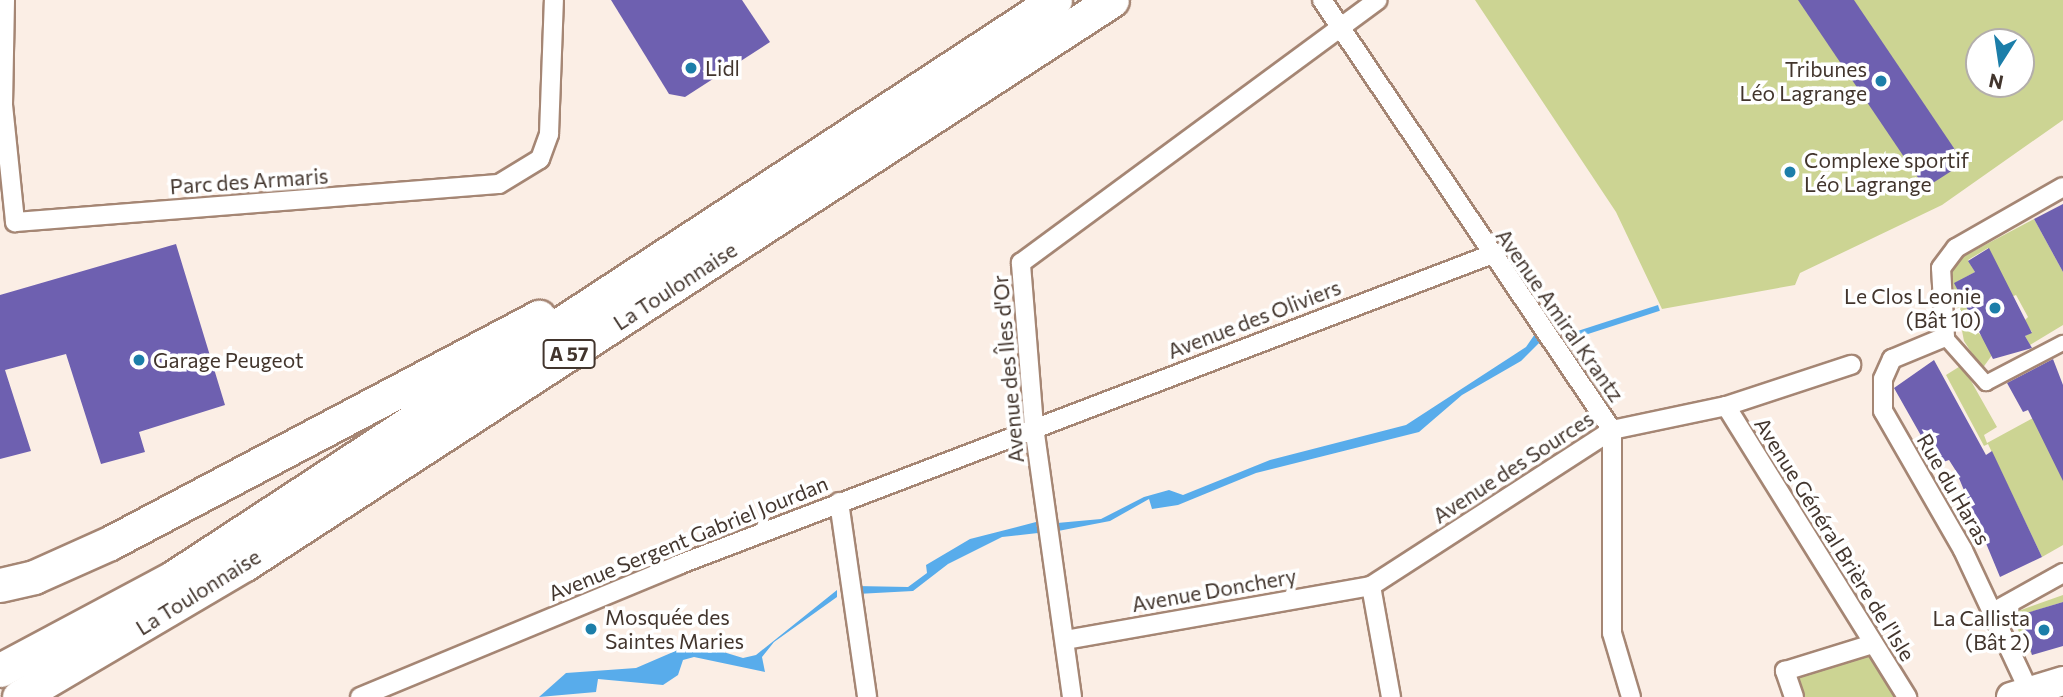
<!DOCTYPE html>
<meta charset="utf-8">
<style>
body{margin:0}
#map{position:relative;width:2063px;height:697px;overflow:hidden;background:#fbeee5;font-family:Commissioner,sans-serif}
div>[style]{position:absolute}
.green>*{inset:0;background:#ccd493}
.water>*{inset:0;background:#58aceb;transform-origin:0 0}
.building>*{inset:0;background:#6e60b0}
.roads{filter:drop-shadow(2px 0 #a58674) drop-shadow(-2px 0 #a58674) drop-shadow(0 2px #a58674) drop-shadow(0 -2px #a58674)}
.pedestrian>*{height:14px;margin:-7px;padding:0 7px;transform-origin:7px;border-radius:7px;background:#fff}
.minor>*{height:18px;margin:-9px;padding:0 9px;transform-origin:9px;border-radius:9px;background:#fff}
.primary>*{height:28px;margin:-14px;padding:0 14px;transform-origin:14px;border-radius:14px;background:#fff}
.motorway>*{height:33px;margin:-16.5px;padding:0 16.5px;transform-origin:16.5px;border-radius:16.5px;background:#fff}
.dots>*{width:19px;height:19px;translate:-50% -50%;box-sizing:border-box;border:4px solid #fff;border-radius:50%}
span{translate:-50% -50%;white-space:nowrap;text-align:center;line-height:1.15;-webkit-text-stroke:7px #fff;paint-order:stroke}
.shield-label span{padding:2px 5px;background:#fff;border:2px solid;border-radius:5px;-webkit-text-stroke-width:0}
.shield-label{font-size:19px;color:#42352d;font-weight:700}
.poi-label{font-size:21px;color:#42352d}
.left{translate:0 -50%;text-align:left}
.right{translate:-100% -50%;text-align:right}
.street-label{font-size:21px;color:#42352d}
.north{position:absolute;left:1965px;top:28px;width:70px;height:70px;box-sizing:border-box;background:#fff;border:2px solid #b3aeab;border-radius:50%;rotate:192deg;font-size:19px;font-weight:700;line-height:28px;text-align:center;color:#42352d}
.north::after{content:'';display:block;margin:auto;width:24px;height:32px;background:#1c7ea9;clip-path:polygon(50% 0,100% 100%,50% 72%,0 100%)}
</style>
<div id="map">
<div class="green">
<div style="clip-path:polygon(evenodd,1475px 0,2063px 0,2063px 120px,1942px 205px,1800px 273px,1795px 285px,1662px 309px,1616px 212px,1475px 0,1979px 42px,2021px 42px,2021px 84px,1979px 84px,1979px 42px)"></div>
<div style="clip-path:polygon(2034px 219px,2063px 272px,2063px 325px,2030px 345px,2025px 336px,2032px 332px,2024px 321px,2028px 317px,2016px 295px,2011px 297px,1988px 248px,1968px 260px,1975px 272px,1955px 283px,1979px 326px,1974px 328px,1995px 351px,1982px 369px,1964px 341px,1949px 264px)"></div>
<div style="clip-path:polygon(1962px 365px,1997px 427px,1984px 435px,1987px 443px,2033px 418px,2063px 472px,2063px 545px,2042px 557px,1988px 444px,1984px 446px,1946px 375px)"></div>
<div style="clip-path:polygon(2063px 595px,2063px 602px,2021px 615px,2032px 655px,2008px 612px,2015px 605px,2021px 610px)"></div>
<div style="clip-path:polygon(1873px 648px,1900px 697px,1798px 697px,1789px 673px)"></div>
</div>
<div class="water">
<div style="left:1658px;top:305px;width:6px;height:108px;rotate:72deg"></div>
<div style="clip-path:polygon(1535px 334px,1540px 342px,1521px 361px,1462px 395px,1419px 432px,1256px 473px,1178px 505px,1152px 509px,1149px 499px,1110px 521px,1058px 531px,1057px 523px,1101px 519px,1144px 497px,1169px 490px,1183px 495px,1270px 460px,1406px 425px,1526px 347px)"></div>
<div style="clip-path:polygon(1036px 522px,1038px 533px,1002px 537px,948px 564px,913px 591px,857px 594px,856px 586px,908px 587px,927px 573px,926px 565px,970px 539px)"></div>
<div style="clip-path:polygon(837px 590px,837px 597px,774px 642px,762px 657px,765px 672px,694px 657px,683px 660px,678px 675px,663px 685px,598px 679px,596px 692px,539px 697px,566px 673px,636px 668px,694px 643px,743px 658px,756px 655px)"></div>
</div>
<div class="building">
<div style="clip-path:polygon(611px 0,742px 0,770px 42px,685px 97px,669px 94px)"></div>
<div style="clip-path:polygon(1798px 0,1854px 0,1964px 163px,1925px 188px)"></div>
<div style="clip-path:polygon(2063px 204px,2063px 272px,2034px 219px)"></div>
<div style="clip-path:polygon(176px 244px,225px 405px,139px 432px,145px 452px,101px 464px,66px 354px,5px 370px,31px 451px,0 459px,0 295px)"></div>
<div style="clip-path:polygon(1989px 248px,2032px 333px,2025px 336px,2032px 348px,1993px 359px,1954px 283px,1975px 272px,1968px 261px)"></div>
<div style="clip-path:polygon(2053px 359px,2063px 385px,2063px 481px,2028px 410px,2023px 412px,2007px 383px)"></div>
<div style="clip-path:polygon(1934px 360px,1986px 455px,1992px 451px,2042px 557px,2000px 577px,1956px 471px,1949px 460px,1943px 462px,1936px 452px,1932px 455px,1894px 388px)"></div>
<div style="clip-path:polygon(2063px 602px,2063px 646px,2032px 655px,2020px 615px)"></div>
</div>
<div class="roads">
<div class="pedestrian">
<div style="left:1945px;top:337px;width:62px;rotate:48.3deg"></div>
<div style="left:1986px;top:383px;width:87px;rotate:-27.5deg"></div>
</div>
<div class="minor">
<div style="left:5px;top:0;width:105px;rotate:91.1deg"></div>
<div style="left:3px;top:105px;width:118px;rotate:84.1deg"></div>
<div style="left:15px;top:222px;width:485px;rotate:-4.5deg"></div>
<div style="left:499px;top:184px;width:48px;rotate:-31.4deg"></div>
<div style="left:540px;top:159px;width:27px;rotate:-70deg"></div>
<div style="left:549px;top:134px;width:134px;rotate:-87.9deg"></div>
<div style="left:1322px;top:0;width:519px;rotate:56deg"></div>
<div style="left:1612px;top:430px;width:203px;rotate:90deg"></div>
<div style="left:1612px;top:633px;width:67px;rotate:73.5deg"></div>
<div style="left:1726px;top:406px;width:343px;rotate:58.1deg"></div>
<div style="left:839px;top:502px;width:197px;rotate:81.8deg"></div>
<div style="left:1371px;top:586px;width:113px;rotate:79.8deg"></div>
<div style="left:1993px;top:612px;width:80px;rotate:-29.1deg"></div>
<div style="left:1065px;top:640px;width:311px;rotate:-10deg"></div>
<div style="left:1371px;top:586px;width:287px;rotate:-32.9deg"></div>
<div style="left:1612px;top:430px;width:116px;rotate:-11.9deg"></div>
<div style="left:1726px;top:406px;width:132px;rotate:-18.2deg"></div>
<div style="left:2029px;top:691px;width:156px;rotate:-115.1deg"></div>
<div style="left:1963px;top:550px;width:160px;rotate:-119.9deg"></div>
<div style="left:1883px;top:411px;width:32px;rotate:-90deg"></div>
<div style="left:1883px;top:379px;width:22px;rotate:-66deg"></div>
<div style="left:1892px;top:359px;width:57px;rotate:-22.5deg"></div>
<div style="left:1945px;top:337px;width:69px;rotate:-93.3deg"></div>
<div style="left:1941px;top:268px;width:25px;rotate:-53deg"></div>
<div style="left:1956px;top:248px;width:123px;rotate:-29.7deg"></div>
<div style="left:360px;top:697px;width:344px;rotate:-22.5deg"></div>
<div style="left:678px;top:565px;width:869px;rotate:-20.9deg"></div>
<div style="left:1072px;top:697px;width:274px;rotate:-98deg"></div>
<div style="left:1034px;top:426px;width:164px;rotate:-94.6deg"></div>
<div style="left:1021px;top:263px;width:443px;rotate:-36.4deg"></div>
<div style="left:1794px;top:697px;width:28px;rotate:-109deg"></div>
<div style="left:1785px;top:671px;width:92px;rotate:-17.1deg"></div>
</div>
<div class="primary">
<div style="left:2011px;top:697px;width:54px;rotate:-17.1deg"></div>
</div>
<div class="motorway">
<div style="left:0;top:585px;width:35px;rotate:-13deg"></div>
<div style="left:34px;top:577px;width:83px;rotate:-24.1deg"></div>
<div style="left:110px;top:543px;width:485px;rotate:-27.8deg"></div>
<div style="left:0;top:670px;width:197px;rotate:-28.1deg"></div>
<div style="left:174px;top:577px;width:1053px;rotate:-33.22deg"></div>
<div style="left:19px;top:697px;width:262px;rotate:-30.5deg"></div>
<div style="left:245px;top:564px;width:1034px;rotate:-33.04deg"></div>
</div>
</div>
<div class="dots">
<div style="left:691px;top:68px;background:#1c7ea9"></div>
<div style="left:1881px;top:81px;background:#1c7ea9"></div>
<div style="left:1790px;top:172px;background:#1c7ea9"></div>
<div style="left:1995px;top:308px;background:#1c7ea9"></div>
<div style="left:139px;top:360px;background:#1c7ea9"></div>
<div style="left:591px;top:629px;background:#1c7ea9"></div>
<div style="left:2044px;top:630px;background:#1c7ea9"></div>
</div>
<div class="shield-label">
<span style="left:569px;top:354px">A 57</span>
</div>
<div class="poi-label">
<span class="left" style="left:705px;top:68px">Lidl</span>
<span class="right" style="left:1867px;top:81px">Tribunes<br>Léo Lagrange</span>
<span class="left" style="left:1804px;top:172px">Complexe sportif<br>Léo Lagrange</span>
<span class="right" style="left:1981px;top:308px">Le Clos Leonie<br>(Bât 10)</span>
<span class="left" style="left:153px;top:360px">Garage Peugeot</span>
<span class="left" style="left:605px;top:629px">Mosquée des<br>Saintes Maries</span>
<span class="right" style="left:2030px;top:630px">La Callista<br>(Bât 2)</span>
</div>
<div class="street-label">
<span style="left:249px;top:181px;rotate:-4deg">Parc des Armaris</span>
<span style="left:675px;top:286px;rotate:-33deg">La Toulonnaise</span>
<span style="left:1560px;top:315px;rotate:55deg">Avenue Amiral Krantz</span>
<span style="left:1254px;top:319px;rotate:-21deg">Avenue des Oliviers</span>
<span style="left:1008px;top:369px;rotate:-95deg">Avenue des Îles d'Or</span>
<span style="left:1513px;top:467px;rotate:-33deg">Avenue des Sources</span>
<span style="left:1954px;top:489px;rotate:60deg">Rue du Haras</span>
<span style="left:688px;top:538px;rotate:-22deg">Avenue Sergent Gabriel Jourdan</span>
<span style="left:1835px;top:539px;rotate:58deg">Avenue Général Brière de l'Isle</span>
<span style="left:1214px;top:590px;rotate:-10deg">Avenue Donchery</span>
<span style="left:198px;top:592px;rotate:-32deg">La Toulonnaise</span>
</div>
<div class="north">N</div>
</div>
